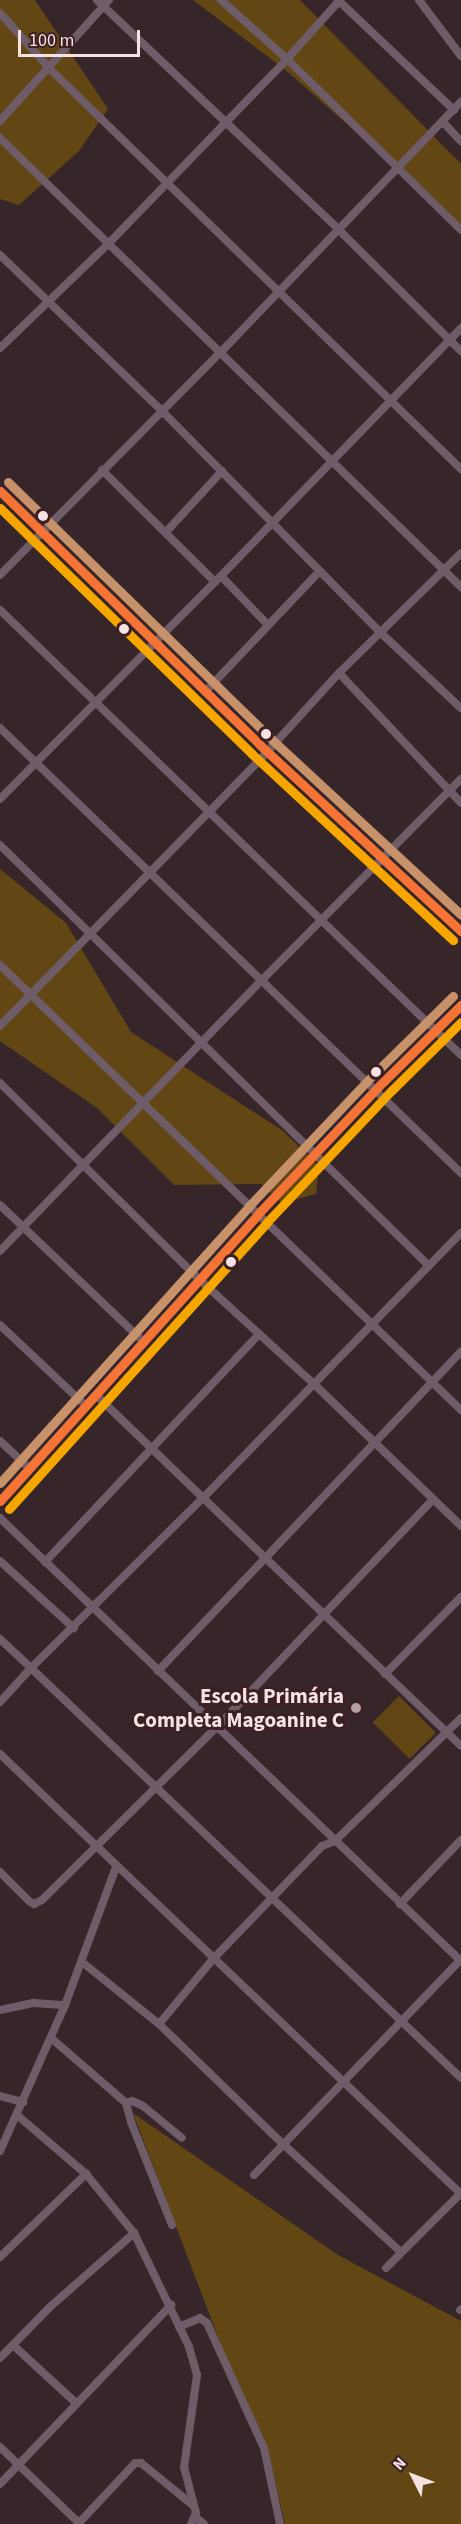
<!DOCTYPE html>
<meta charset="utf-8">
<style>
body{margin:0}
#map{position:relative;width:461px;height:2524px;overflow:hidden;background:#372629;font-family:"Source Sans 3",sans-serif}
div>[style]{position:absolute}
.green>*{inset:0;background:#624613;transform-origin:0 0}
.minor>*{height:8px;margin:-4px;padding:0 4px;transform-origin:4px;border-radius:4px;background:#6e5d69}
.bus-1>*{height:9px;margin:-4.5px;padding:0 4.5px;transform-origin:4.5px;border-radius:4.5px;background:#f57335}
.bus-2>*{height:9px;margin:-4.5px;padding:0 4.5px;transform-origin:4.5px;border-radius:4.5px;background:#f7a600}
.bus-3>*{height:9px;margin:-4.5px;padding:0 4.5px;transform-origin:4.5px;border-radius:4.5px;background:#c7916a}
.dots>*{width:16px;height:16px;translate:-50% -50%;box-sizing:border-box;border:3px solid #3d2024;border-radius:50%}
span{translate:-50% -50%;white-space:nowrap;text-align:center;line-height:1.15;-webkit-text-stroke:6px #3d2024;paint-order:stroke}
.poi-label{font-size:21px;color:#f6e2e3;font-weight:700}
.right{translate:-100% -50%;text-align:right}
.north{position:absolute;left:383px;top:2446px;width:60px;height:60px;-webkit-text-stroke:4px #3d2024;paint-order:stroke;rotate:312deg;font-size:16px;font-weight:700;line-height:24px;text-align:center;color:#f6e2e3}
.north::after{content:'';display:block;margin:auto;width:21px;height:27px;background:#f6e2e3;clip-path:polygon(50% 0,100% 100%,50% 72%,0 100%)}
.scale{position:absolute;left:18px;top:30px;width:122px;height:27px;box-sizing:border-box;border:3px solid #f6e2e3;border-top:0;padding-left:8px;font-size:18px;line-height:21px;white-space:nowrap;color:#f6e2e3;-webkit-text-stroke:4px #3d2024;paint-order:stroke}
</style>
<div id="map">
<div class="green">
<div style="clip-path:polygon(0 0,35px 0,108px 109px,79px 151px,19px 205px,0 199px)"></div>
<div style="clip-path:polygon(193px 0,300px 0,461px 164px,461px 225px,288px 72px)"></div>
<div style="clip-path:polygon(0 869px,66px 923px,131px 1032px,283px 1131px,319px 1166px,316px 1194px,282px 1203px,261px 1184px,174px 1185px,97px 1108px,0 1041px)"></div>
<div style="left:399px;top:1696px;width:52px;height:37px;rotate:45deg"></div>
<div style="clip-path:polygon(133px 2113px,338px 2255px,461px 2321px,461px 2524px,285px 2524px,267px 2445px,226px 2358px)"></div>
</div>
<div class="minor">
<div style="left:97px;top:0;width:334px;rotate:43.5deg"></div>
<div style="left:339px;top:230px;width:172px;rotate:44.8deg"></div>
<div style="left:221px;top:0;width:89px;rotate:41.8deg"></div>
<div style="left:287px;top:59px;width:244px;rotate:44.5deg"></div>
<div style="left:338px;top:0;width:160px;rotate:43.5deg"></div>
<div style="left:419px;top:0;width:70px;rotate:53.1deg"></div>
<div style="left:0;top:13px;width:75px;rotate:48.2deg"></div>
<div style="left:50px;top:69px;width:574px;rotate:44.22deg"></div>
<div style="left:0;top:121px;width:163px;rotate:-48deg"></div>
<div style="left:443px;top:122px;width:26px;rotate:47deg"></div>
<div style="left:0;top:138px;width:644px;rotate:44.24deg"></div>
<div style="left:0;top:255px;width:225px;rotate:43.9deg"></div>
<div style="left:162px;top:411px;width:312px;rotate:45.4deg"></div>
<div style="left:381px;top:633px;width:110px;rotate:43.2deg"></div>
<div style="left:0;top:348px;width:151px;rotate:-43.9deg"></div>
<div style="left:109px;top:243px;width:256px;rotate:-45.9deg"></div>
<div style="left:287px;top:59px;width:78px;rotate:-48.1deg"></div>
<div style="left:102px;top:470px;width:159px;rotate:44.7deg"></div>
<div style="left:0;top:491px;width:363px;rotate:44.3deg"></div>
<div style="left:260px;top:745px;width:274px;rotate:42.8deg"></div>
<div style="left:166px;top:532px;width:83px;rotate:-47.4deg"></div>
<div style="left:0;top:575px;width:314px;rotate:-45.3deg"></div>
<div style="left:221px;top:352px;width:347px;rotate:-46.2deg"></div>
<div style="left:221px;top:576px;width:68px;rotate:46.2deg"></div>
<div style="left:0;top:610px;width:641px;rotate:43.99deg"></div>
<div style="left:339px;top:673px;width:178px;rotate:46.8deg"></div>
<div style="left:205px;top:692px;width:167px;rotate:-46.5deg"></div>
<div style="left:0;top:728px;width:641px;rotate:43.99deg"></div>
<div style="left:0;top:799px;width:305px;rotate:-45.3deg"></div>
<div style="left:215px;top:582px;width:354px;rotate:-45.9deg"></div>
<div style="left:0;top:845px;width:601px;rotate:44.46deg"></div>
<div style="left:0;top:965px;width:641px;rotate:43.99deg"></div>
<div style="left:0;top:1026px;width:383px;rotate:-45.7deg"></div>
<div style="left:267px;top:752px;width:107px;rotate:-47.7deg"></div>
<div style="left:339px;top:673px;width:171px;rotate:-44.5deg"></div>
<div style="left:0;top:1083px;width:279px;rotate:44.6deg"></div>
<div style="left:199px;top:1279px;width:154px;rotate:42.4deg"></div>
<div style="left:313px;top:1383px;width:206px;rotate:44deg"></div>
<div style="left:0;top:1205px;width:197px;rotate:43.6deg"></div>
<div style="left:0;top:1251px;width:376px;rotate:-46deg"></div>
<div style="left:261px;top:981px;width:284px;rotate:-45.3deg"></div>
<div style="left:0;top:1325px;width:118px;rotate:43.3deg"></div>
<div style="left:96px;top:1395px;width:506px;rotate:43.88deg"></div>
<div style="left:0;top:1441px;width:40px;rotate:43deg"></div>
<div style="left:0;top:1501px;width:386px;rotate:-48deg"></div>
<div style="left:258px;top:1214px;width:182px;rotate:-46.6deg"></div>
<div style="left:383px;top:1082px;width:110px;rotate:-44.6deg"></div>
<div style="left:0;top:1518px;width:639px;rotate:43.86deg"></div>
<div style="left:0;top:1561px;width:100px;rotate:42.2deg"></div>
<div style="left:45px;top:1562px;width:313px;rotate:-46.8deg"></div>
<div style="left:0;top:1639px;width:42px;rotate:43.1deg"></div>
<div style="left:31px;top:1668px;width:242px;rotate:-44.7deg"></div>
<div style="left:203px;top:1498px;width:370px;rotate:-45.8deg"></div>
<div style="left:158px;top:1671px;width:440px;rotate:-46.5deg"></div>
<div style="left:385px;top:1674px;width:108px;rotate:-45.4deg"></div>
<div style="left:0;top:1702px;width:46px;rotate:-47.6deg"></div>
<div style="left:31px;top:1668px;width:594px;rotate:43.64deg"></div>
<div style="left:0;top:1754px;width:637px;rotate:43.66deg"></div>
<div style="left:0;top:1872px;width:41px;rotate:45deg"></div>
<div style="left:29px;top:1901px;width:6px;rotate:31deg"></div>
<div style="left:34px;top:1904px;width:9px;rotate:-27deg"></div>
<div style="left:42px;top:1900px;width:246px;rotate:-44.7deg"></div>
<div style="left:217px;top:1727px;width:314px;rotate:-46.5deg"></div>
<div style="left:400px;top:1904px;width:88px;rotate:-46.4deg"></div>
<div style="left:82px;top:1962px;width:99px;rotate:38.8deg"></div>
<div style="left:159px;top:2024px;width:173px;rotate:44.1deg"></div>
<div style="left:283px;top:2144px;width:160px;rotate:42.5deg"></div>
<div style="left:0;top:2010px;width:35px;rotate:-12deg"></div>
<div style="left:34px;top:2003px;width:31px;rotate:4deg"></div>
<div style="left:159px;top:2024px;width:85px;rotate:-50.3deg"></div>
<div style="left:213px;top:1959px;width:157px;rotate:-46deg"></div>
<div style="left:322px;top:1846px;width:14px;rotate:-21deg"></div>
<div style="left:335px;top:1841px;width:176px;rotate:-44.3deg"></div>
<div style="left:51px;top:2038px;width:99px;rotate:40.9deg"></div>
<div style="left:126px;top:2103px;width:20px;rotate:75deg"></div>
<div style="left:131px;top:2122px;width:111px;rotate:68.3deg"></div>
<div style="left:0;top:2096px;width:24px;rotate:15deg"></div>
<div style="left:126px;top:2103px;width:6px;rotate:-18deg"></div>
<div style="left:132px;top:2101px;width:12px;rotate:24deg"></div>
<div style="left:143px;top:2106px;width:50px;rotate:39.4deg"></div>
<div style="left:17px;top:2115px;width:91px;rotate:40.5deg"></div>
<div style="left:86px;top:2174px;width:76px;rotate:50.9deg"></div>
<div style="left:134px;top:2233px;width:127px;rotate:64.2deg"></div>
<div style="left:189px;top:2347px;width:29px;rotate:74deg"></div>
<div style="left:197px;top:2375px;width:93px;rotate:98deg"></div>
<div style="left:184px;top:2467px;width:48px;rotate:75.4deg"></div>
<div style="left:196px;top:2513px;width:12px;rotate:114deg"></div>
<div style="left:0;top:2151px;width:160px;rotate:-66deg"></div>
<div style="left:65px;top:2005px;width:147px;rotate:-69.7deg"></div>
<div style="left:254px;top:2175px;width:299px;rotate:-46.2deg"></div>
<div style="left:0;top:2257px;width:120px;rotate:-44deg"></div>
<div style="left:386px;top:2268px;width:106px;rotate:-45deg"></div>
<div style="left:460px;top:2310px;width:1px;rotate:-45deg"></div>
<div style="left:179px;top:2327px;width:23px;rotate:-23deg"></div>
<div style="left:200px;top:2318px;width:9px;rotate:36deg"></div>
<div style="left:207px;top:2323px;width:137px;rotate:65.5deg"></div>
<div style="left:264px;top:2448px;width:78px;rotate:78.1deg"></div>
<div style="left:13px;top:2345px;width:86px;rotate:42.6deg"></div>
<div style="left:0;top:2358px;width:73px;rotate:-45.6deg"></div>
<div style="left:51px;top:2306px;width:111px;rotate:-41.3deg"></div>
<div style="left:0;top:2447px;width:110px;rotate:43.9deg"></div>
<div style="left:0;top:2484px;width:248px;rotate:-46.3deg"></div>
<div style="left:195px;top:2517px;width:11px;rotate:38deg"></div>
<div style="left:78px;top:2524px;width:83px;rotate:-46.9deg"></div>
<div style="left:135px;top:2463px;width:6px"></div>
<div style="left:141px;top:2463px;width:68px;rotate:39.1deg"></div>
</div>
<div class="bus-1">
<div style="left:0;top:491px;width:363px;rotate:44.3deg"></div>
<div style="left:260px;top:745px;width:274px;rotate:42.8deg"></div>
<div style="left:0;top:1501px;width:386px;rotate:-48deg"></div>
<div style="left:258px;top:1214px;width:182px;rotate:-46.6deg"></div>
<div style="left:383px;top:1082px;width:110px;rotate:-44.6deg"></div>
</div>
<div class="bus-2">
<div style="left:0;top:508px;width:352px;rotate:44.3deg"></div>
<div style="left:252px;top:754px;width:274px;rotate:42.8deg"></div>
<div style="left:9px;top:1509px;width:386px;rotate:-48deg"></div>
<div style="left:267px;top:1222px;width:182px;rotate:-46.6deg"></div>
<div style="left:392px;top:1090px;width:97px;rotate:-44.6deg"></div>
</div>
<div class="bus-3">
<div style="left:8px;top:482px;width:363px;rotate:44.3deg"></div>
<div style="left:268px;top:736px;width:263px;rotate:42.8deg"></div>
<div style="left:0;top:1483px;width:372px;rotate:-48deg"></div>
<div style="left:249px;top:1206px;width:182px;rotate:-46.6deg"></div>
<div style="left:374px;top:1074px;width:111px;rotate:-44.6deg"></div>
</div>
<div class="dots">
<div style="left:43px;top:516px;background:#f6e2e3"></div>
<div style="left:124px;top:629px;background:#f6e2e3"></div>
<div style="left:266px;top:734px;background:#f6e2e3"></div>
<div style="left:376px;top:1072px;background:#f6e2e3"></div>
<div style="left:231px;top:1262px;background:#f6e2e3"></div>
<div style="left:356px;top:1708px;background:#b3a0a2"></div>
</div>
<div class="poi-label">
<span class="right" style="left:344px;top:1708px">Escola Primária<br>Completa Magoanine C</span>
</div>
<div class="north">N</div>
<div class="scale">100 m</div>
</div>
